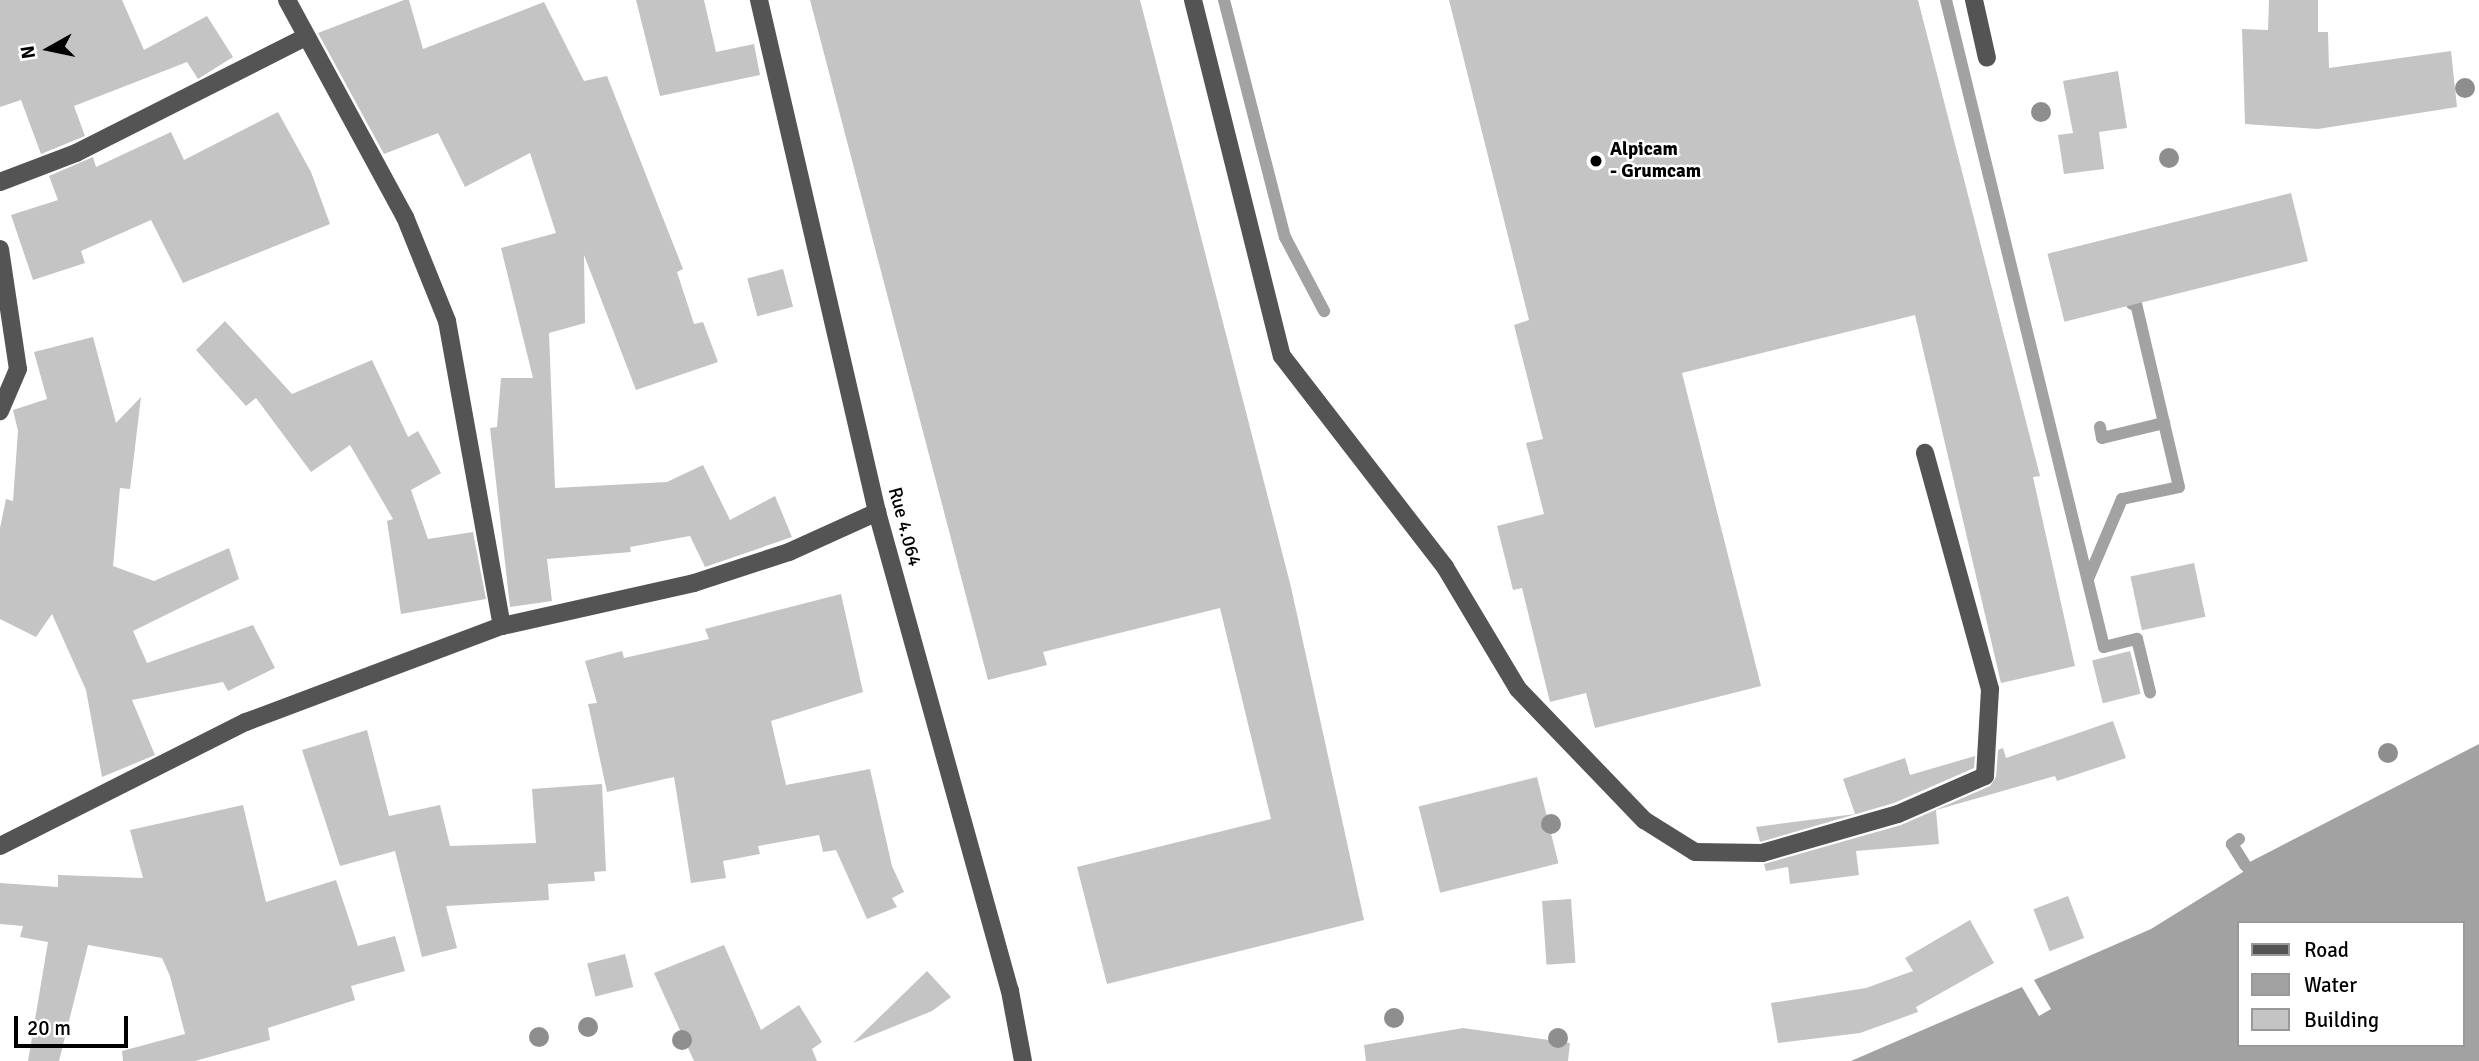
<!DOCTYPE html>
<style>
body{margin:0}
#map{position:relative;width:2479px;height:1061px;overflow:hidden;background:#fff;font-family:Signika,sans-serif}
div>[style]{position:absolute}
.water>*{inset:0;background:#a2a2a2}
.stream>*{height:12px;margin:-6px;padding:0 6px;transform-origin:6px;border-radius:6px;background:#a2a2a2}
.building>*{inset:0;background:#c4c4c4;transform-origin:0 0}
.minor>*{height:18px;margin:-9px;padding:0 9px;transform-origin:9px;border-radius:9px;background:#545454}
.trees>*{width:20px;height:20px;margin:-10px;border-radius:50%;background:#8e8e8e}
.dots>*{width:19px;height:19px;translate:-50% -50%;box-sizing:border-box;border:4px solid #fff;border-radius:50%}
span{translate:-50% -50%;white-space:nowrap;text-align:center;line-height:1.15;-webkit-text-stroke:5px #fff;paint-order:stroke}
.poi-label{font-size:19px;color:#000;font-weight:700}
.left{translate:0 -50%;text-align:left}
.street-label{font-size:19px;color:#000}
.legend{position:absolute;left:2237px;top:921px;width:228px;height:126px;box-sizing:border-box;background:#fff;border:2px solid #999;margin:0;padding:9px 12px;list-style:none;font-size:21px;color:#000}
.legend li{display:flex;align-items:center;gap:14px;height:35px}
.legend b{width:35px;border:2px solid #999}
.north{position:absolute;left:14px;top:14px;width:70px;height:70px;-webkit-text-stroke:5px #fff;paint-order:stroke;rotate:261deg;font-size:19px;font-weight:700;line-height:28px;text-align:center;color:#000}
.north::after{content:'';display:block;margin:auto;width:24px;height:32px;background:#000;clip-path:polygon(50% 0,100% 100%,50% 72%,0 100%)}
.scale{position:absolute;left:14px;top:1016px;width:114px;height:32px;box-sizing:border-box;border:4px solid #000;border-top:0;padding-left:9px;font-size:21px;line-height:24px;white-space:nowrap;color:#000;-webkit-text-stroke:5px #fff;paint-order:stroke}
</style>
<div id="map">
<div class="water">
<div style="clip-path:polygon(evenodd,2479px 744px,2479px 1061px,1851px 1061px,2022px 987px,2039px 1016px,2051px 1009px,2034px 980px,2151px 929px,2243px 872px,2242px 866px,2479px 744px,2239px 923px,2463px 923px,2463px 1045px,2239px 1045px,2239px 923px)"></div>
</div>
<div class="stream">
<div style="left:1224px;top:0;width:245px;rotate:75.6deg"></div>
<div style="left:1285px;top:237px;width:84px;rotate:62.2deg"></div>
<div style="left:1946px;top:0;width:666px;rotate:76.28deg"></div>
<div style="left:2104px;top:647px;width:34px;rotate:-14deg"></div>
<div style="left:2137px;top:639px;width:55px;rotate:76.2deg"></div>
<div style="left:2100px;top:427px;width:11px;rotate:80deg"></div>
<div style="left:2102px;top:438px;width:64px;rotate:-13.6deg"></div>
<div style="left:2088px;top:579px;width:87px;rotate:-67deg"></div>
<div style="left:2122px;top:499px;width:58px;rotate:-11.9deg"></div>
<div style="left:2179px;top:487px;width:189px;rotate:-103.2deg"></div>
<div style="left:2136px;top:303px;width:4px;rotate:166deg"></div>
<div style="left:2239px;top:839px;width:9px;rotate:144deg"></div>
<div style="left:2232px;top:844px;width:25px;rotate:58deg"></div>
</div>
<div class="building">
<div style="clip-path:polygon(0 0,122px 0,144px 50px,207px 16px,233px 57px,198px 79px,187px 62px,74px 106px,85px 136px,41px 154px,21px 100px,0 107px)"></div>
<div style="clip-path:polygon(404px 0,409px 0,423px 49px,544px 2px,584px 81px,607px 76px,683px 269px,677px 272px,694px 324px,703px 322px,718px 362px,636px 390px,584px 255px,585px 323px,549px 333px,555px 488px,667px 482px,703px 465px,730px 520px,775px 496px,792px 537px,705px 567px,690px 536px,630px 547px,631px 552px,547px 559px,552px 601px,510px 607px,490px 428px,497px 427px,501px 378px,533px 378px,501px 248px,556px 233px,530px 153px,465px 187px,438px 133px,384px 154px,318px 33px)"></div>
<div style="clip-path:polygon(636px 0,704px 0,716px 52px,754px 44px,760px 75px,660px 96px)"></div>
<div style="clip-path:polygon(810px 0,1140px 0,1291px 587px,1364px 920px,1107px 984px,1077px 867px,1271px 819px,1220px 608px,1043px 652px,1047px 665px,988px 680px)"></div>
<div style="clip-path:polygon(1449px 0,1918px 0,2040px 476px,2033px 477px,2075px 666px,2001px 683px,1915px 315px,1682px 373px,1761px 686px,1595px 728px,1586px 693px,1550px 702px,1522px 588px,1513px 590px,1497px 526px,1544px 514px,1526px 443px,1543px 439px,1514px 325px,1529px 320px)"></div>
<div style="clip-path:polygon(2269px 0,2318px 0,2318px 32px,2328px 32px,2329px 68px,2451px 51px,2457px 107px,2318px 129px,2245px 124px,2242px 29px,2268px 30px)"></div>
<div style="clip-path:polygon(2118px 71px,2127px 128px,2099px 132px,2104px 169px,2064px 174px,2058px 135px,2073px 133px,2063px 81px)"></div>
<div style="clip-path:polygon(278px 112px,311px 172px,330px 224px,183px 283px,151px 220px,81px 251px,85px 263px,33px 280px,11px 215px,58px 200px,49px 176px,93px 157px,96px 167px,171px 132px,184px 160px)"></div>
<div style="left:2291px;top:193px;width:70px;height:251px;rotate:76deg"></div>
<div style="left:783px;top:269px;width:39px;height:37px;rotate:75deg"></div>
<div style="clip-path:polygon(225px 321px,292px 394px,372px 360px,408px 437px,418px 431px,441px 473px,411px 490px,428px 539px,473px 532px,486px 599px,401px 614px,387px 521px,393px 519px,350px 445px,311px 472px,256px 398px,246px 406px,196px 350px)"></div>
<div style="clip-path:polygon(93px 337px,116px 423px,141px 397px,130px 489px,120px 488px,113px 566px,154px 581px,229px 548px,239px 579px,133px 631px,147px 663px,253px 625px,275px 668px,228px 691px,223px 682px,132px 700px,155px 755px,102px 777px,86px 690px,52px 614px,36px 637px,0 619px,0 528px,6px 499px,13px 501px,18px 431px,13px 410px,47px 399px,34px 352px)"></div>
<div style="left:2194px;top:563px;width:55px;height:65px;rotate:78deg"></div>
<div style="clip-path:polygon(841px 594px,863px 692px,771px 721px,786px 785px,870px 769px,892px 866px,904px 892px,892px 898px,897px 907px,867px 919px,836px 850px,823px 852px,819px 835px,758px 846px,760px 854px,723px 861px,726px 878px,691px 883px,674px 777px,607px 792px,588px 704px,597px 703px,585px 661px,622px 651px,624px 658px,709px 639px,705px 629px)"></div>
<div style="left:2130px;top:651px;width:44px;height:39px;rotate:76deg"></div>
<div style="clip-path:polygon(2113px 721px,2126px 758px,2057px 781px,2055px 776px,1936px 810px,1939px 844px,1856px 851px,1859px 875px,1790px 884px,1788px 867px,1766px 871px,1764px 864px,1901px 825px,1990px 786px,1996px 777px,1998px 750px,2003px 748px,2006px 758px)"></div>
<div style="clip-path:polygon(367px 730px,389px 816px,440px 805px,450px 846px,536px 843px,532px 789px,602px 784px,606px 871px,594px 872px,595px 881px,548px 884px,549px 900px,446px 906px,457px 948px,422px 957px,395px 851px,340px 866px,302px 750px)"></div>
<div style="clip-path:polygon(1975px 756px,1974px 768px,1894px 803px,1760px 842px,1756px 827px,1855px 814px,1843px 779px,1905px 758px,1910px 775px)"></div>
<div style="left:1537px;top:777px;width:89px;height:122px;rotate:76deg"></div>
<div style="clip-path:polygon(243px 805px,266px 902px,336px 880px,358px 946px,395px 936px,405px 971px,351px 986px,355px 1000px,268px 1028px,270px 1040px,195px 1061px,123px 1061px,122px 1051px,185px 1034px,170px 976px,162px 958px,88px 945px,59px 1061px,28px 1061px,48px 942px,20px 937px,23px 926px,0 924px,0 883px,58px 887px,58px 875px,143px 878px,130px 830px)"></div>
<div style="left:2068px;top:896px;width:45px;height:37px;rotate:69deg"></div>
<div style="left:1571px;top:899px;width:64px;height:29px;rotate:86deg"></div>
<div style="clip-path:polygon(1970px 920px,1994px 963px,1916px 1007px,1918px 1012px,1860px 1033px,1778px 1043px,1771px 1003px,1866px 988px,1913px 971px,1905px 958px)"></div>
<div style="clip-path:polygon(724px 945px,761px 1030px,799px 1005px,822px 1042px,812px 1049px,817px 1061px,694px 1061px,654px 973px)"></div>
<div style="left:625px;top:954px;width:34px;height:39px;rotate:76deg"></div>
<div style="clip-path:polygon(927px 971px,951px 997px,932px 1011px,853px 1043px)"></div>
<div style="clip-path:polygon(1463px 1028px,1570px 1043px,1568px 1061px,1366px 1061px,1364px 1045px)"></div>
</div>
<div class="minor">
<div style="left:287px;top:0;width:247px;rotate:61.5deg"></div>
<div style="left:405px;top:217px;width:112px;rotate:68deg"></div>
<div style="left:447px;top:321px;width:310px;rotate:79.8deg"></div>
<div style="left:759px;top:0;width:525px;rotate:77.02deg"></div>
<div style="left:877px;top:512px;width:497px;rotate:74.5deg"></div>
<div style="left:1010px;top:991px;width:71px;rotate:79.5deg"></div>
<div style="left:1193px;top:0;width:367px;rotate:76deg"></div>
<div style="left:1282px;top:356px;width:267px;rotate:52.3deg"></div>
<div style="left:1445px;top:567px;width:142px;rotate:59.1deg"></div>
<div style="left:1518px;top:689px;width:182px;rotate:46.1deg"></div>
<div style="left:1644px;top:820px;width:60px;rotate:32.1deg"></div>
<div style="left:1695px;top:852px;width:67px;rotate:0.9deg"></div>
<div style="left:1762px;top:853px;width:141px;rotate:-16deg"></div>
<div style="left:1898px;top:814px;width:95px;rotate:-23.6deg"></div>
<div style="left:1985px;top:776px;width:87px;rotate:-86.7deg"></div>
<div style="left:1990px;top:689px;width:245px;rotate:-105.4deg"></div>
<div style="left:1974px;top:0;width:59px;rotate:77.4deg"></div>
<div style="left:0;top:182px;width:81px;rotate:-20.9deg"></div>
<div style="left:76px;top:153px;width:255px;rotate:-26.8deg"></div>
<div style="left:0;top:249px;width:121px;rotate:81.5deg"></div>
<div style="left:18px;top:369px;width:46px;rotate:113.2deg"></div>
<div style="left:0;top:846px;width:275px;rotate:-26.8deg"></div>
<div style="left:246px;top:722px;width:273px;rotate:-20.6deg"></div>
<div style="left:502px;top:626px;width:197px;rotate:-12.6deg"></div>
<div style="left:694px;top:583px;width:100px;rotate:-18.1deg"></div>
<div style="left:789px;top:552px;width:97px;rotate:-24.4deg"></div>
</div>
<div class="trees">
<div style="left:2465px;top:88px"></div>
<div style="left:2041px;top:112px"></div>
<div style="left:2169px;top:158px"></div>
<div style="left:2388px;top:753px"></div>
<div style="left:1551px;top:824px"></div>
<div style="left:1394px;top:1018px"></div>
<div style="left:588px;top:1027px"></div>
<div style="left:539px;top:1037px"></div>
<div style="left:1558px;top:1038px"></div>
<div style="left:682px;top:1040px"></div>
</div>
<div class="dots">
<div style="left:1596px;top:161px;background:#000"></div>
</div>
<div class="poi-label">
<span class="left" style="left:1610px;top:161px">Alpicam<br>- Grumcam</span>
</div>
<div class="street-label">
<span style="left:904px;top:527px;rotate:75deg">Rue 4.064</span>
</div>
<ul class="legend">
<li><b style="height:9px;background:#545454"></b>Road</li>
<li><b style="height:19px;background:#a2a2a2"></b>Water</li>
<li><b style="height:19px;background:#c4c4c4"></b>Building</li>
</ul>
<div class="north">N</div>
<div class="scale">20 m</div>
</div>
